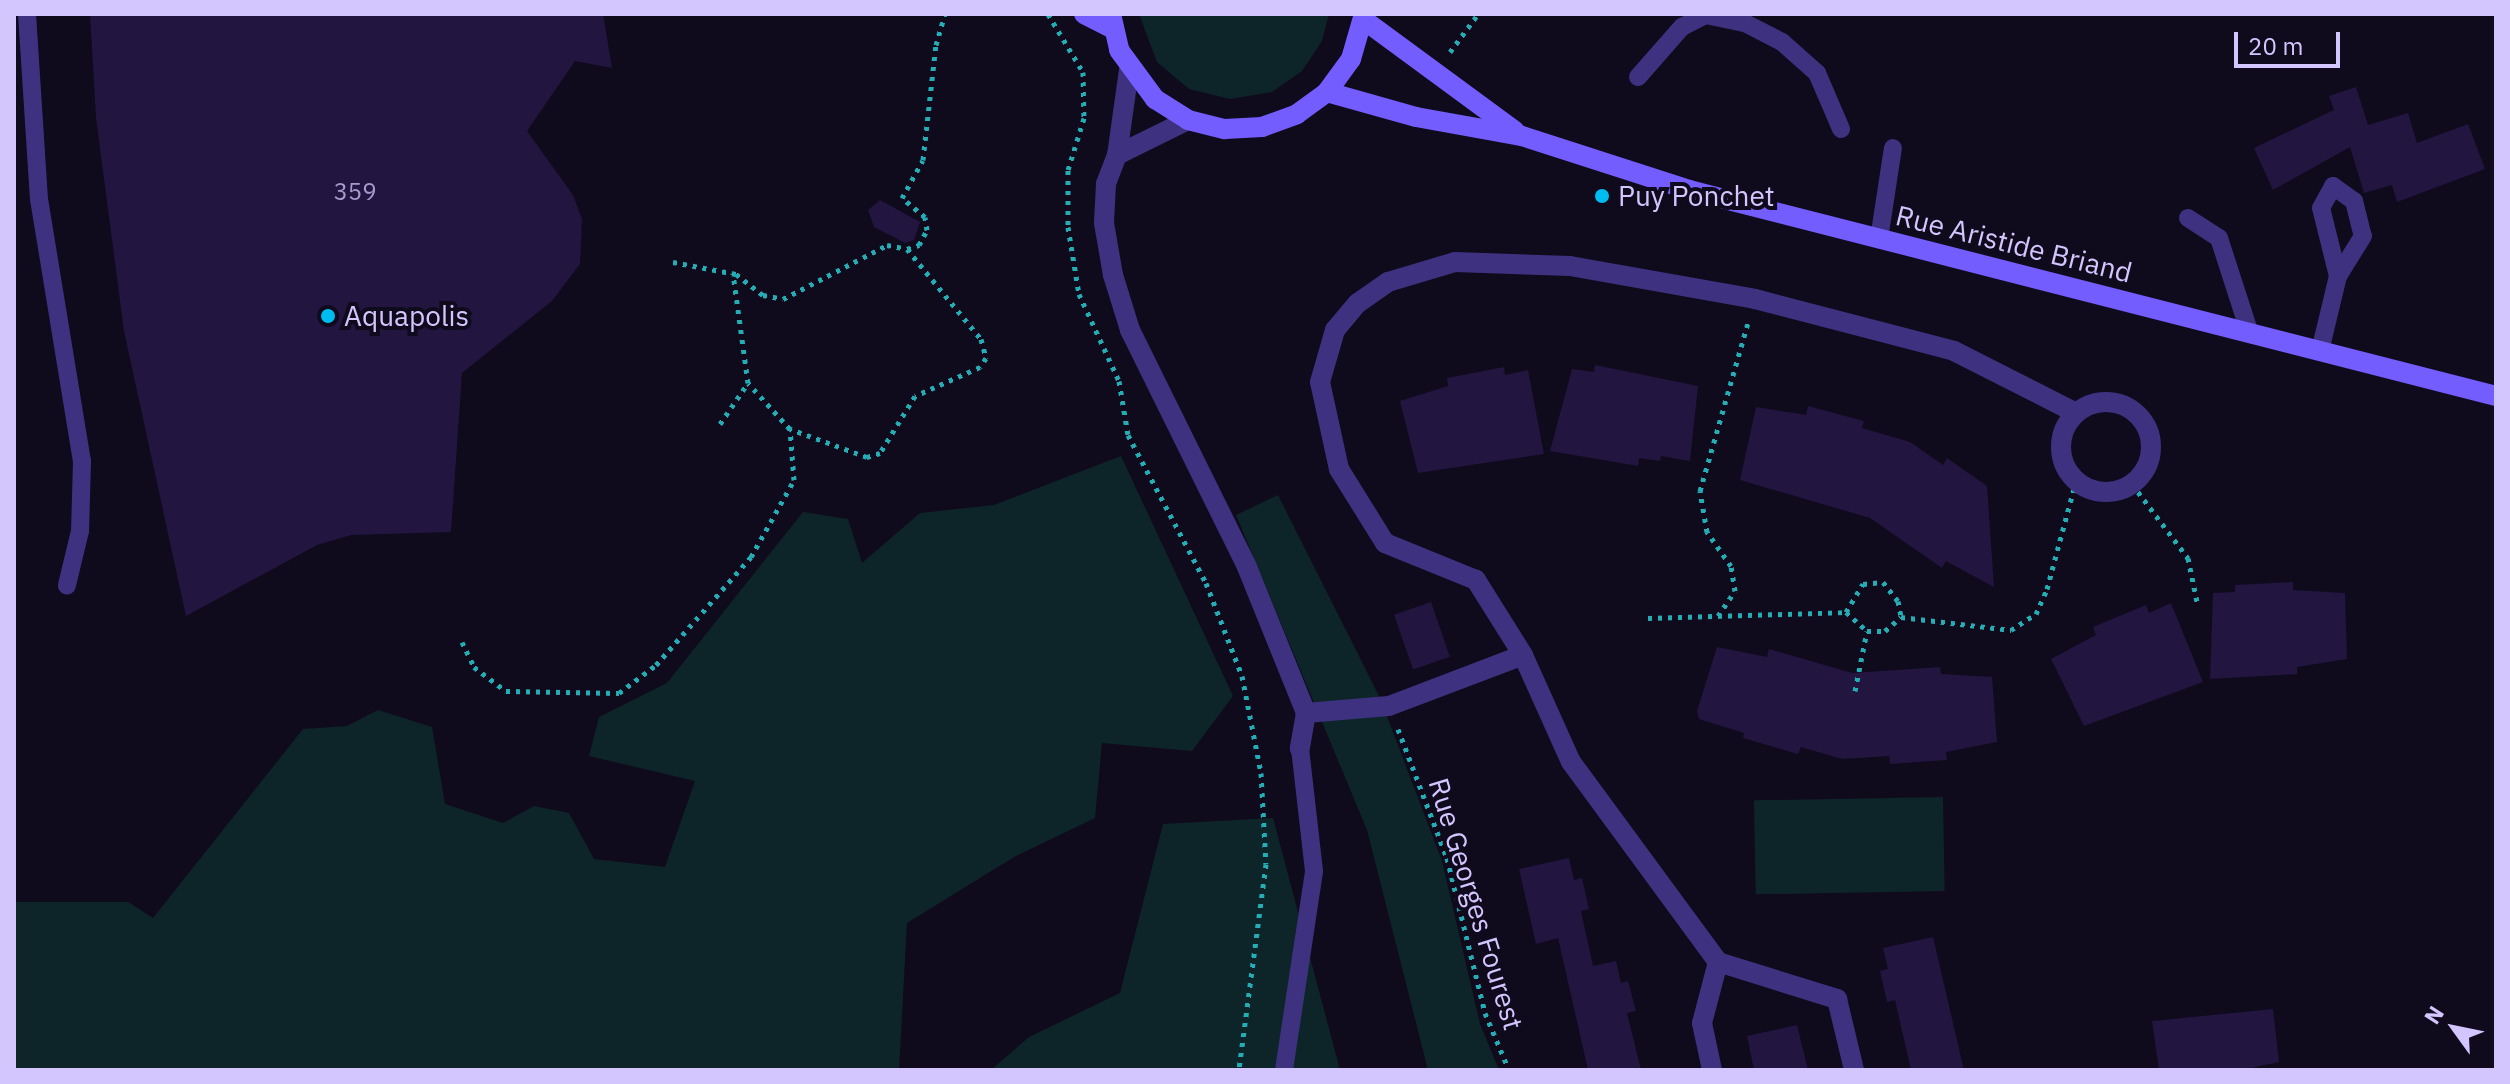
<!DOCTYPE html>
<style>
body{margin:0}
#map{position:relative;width:2510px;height:1084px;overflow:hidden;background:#100a1d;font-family:"IBM Plex Sans",sans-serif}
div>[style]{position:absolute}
.green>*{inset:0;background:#0d2528;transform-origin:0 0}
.building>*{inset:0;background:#22153f;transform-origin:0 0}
.path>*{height:5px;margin-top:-2.5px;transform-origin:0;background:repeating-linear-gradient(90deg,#24adb5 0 4px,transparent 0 10px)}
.lane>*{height:18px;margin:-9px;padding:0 9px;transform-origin:9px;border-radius:9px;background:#3e3280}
.street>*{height:20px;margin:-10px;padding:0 10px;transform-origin:10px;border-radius:10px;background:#3e3280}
.street>.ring{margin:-10px;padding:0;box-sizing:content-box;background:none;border:20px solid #3e3280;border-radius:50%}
.secondary>*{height:20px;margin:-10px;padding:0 10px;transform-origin:10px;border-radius:10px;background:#745dff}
.dots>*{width:22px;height:22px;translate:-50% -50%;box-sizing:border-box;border:4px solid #100a1d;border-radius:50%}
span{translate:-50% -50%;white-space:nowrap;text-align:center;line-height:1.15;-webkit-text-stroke:8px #100a1d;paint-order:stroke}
.number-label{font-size:24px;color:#a79acf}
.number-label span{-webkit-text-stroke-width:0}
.poi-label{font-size:28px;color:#d3c6ff}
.left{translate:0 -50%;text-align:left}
.street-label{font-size:28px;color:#d3c6ff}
.frame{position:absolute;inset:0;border:16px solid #d3c6ff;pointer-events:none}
.north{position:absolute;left:2414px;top:988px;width:80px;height:80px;-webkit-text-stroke:6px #100a1d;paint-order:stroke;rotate:303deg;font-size:22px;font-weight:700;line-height:32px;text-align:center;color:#d3c6ff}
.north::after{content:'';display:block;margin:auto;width:28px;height:36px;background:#d3c6ff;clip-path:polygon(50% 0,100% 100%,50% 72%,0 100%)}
.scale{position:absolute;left:2234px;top:32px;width:106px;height:36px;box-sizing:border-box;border:4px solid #d3c6ff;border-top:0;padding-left:10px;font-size:24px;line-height:28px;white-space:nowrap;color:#d3c6ff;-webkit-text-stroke:6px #100a1d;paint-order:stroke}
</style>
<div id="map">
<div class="green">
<div style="clip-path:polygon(1139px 14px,1329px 14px,1322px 41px,1302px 71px,1272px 92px,1230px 99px,1189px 89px,1157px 62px)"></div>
<div style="clip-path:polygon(1121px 456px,1233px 696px,1192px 751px,1102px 743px,1095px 818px,1014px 857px,907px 923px,899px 1070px,14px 1070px,14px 902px,128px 902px,153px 918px,303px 729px,347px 726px,378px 710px,432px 727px,445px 804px,503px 823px,534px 806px,569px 813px,594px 859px,665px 867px,695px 781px,589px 756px,599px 717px,667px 683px,803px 512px,848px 519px,862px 563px,920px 513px,994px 505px)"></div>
<div style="clip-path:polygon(1278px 495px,1380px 698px,1442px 861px,1480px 1024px,1499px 1070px,1428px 1070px,1367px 830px,1236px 515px)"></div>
<div style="left:1943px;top:797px;width:94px;height:189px;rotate:89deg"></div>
<div style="clip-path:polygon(1273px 818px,1340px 1070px,991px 1070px,1029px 1037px,1120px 993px,1163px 824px)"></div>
</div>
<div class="building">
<div style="clip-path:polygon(90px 14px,603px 14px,612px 68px,575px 61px,527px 131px,573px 195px,582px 219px,580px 264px,552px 301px,462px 373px,451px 532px,351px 535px,317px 545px,186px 616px,124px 331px,96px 118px)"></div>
<div style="clip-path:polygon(2356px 87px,2368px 125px,2408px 113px,2417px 143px,2468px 124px,2485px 169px,2397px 202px,2392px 185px,2364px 193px,2350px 147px,2273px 190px,2254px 148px,2334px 110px,2329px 96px)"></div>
<div style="clip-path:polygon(880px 200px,920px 222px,914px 240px,905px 243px,874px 227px,868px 210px)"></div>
<div style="clip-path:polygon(1595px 365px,1698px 386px,1690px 461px,1661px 456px,1660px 461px,1639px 458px,1638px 466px,1550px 451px,1572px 369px,1594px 372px)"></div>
<div style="clip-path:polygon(1504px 367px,1505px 375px,1528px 370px,1544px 454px,1418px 473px,1400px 401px,1448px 386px,1447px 378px)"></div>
<div style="clip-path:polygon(1808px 406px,1864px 421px,1862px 428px,1910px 442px,1943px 465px,1947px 458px,1987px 486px,1994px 587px,1946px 561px,1942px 568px,1870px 518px,1740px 480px,1756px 407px,1806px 415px)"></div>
<div style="clip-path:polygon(2293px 582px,2293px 590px,2345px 593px,2347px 659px,2297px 667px,2297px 674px,2210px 679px,2213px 593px,2235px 592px,2235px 585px)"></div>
<div style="left:1431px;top:602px;width:58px;height:39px;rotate:71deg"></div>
<div style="clip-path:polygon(2171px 603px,2203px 682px,2084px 726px,2051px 659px,2096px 635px,2093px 627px,2146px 605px,2149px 613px)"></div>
<div style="clip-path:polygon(1717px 647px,1767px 657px,1769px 649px,1852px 673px,1940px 667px,1941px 674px,1992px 677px,1997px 742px,1946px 752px,1947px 760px,1890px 764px,1889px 756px,1842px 759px,1801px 747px,1798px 754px,1743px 738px,1744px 733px,1699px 719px,1697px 711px)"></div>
<div style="clip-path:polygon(1569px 858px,1574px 880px,1582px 878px,1589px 909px,1581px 911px,1593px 966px,1616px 961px,1621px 983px,1628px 981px,1636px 1011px,1627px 1013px,1641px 1070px,1588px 1070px,1558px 938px,1536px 944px,1519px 869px)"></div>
<div style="clip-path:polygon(1933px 937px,1960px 1053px,1964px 1070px,1911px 1070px,1895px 1000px,1887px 1002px,1880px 971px,1888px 969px,1883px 948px)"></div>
<div style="clip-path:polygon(2273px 1009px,2279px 1062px,2242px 1070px,2159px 1070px,2152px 1021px)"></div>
<div style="clip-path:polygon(1797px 1025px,1808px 1070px,1754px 1070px,1747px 1036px)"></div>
</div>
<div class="path">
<div style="left:1048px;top:14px;width:68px;rotate:58.9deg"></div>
<div style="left:1083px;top:72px;width:46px;rotate:88.8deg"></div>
<div style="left:1084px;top:118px;width:54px;rotate:107.1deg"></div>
<div style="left:1068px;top:170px;width:57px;rotate:90deg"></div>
<div style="left:1068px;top:227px;width:68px;rotate:80.7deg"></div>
<div style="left:1079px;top:294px;width:96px;rotate:65.3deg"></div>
<div style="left:1119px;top:381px;width:55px;rotate:80.5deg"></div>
<div style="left:1128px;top:435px;width:167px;rotate:62.2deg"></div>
<div style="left:1206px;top:583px;width:100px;rotate:68.8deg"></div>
<div style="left:1242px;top:676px;width:99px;rotate:78.9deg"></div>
<div style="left:1261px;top:773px;width:91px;rotate:86.9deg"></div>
<div style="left:1266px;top:864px;width:208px;rotate:97.5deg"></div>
<div style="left:1450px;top:52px;width:47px;rotate:-53.6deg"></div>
<div style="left:907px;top:249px;width:13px;rotate:-18deg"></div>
<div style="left:919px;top:245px;width:17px;rotate:-62deg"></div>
<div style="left:927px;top:230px;width:13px;rotate:-99deg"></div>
<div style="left:925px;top:217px;width:30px;rotate:-140deg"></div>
<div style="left:902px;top:198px;width:43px;rotate:-61.1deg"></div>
<div style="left:923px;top:160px;width:116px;rotate:-83.6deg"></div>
<div style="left:936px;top:45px;width:32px;rotate:-74deg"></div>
<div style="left:673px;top:262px;width:64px;rotate:10.8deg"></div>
<div style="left:736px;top:274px;width:34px;rotate:38deg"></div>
<div style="left:763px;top:295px;width:20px;rotate:11deg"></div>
<div style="left:783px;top:299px;width:117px;rotate:-27.4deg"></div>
<div style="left:887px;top:245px;width:20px;rotate:11deg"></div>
<div style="left:907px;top:249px;width:117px;rotate:50.6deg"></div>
<div style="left:981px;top:339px;width:20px;rotate:75deg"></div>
<div style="left:986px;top:358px;width:11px;rotate:124deg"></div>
<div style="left:980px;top:367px;width:71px;rotate:156deg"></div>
<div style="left:915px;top:396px;width:67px;rotate:121.6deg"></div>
<div style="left:880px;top:453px;width:14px;rotate:163deg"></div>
<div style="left:867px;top:457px;width:82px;rotate:-160deg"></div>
<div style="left:790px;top:429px;width:62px;rotate:-132.4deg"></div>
<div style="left:748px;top:383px;width:111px;rotate:-97.8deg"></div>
<div style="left:720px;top:424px;width:50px;rotate:-55.7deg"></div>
<div style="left:2132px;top:484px;width:93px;rotate:52.9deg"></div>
<div style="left:2188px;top:558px;width:45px;rotate:78.4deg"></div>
<div style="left:1846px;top:612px;width:33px;rotate:-59deg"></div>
<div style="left:1863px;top:584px;width:20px;rotate:-6deg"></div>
<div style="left:1883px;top:582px;width:24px;rotate:52deg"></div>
<div style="left:1898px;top:601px;width:16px;rotate:79deg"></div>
<div style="left:1718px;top:616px;width:30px;rotate:-56deg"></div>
<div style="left:1735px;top:591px;width:25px;rotate:-99deg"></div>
<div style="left:1731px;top:566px;width:42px;rotate:-125.2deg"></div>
<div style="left:1707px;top:532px;width:42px;rotate:-99.7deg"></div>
<div style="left:1700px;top:491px;width:175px;rotate:-74.1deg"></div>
<div style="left:1648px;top:618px;width:198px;rotate:-1.7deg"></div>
<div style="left:1846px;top:612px;width:28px;rotate:42deg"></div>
<div style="left:1867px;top:631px;width:18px"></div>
<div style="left:1885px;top:631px;width:21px;rotate:-41deg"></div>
<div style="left:1901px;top:617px;width:111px;rotate:6.7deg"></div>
<div style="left:2011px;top:630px;width:30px;rotate:-33deg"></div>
<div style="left:2036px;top:614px;width:27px;rotate:-66deg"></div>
<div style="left:2047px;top:589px;width:112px;rotate:-75deg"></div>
<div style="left:462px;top:642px;width:28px;rotate:64deg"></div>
<div style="left:474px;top:667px;width:40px;rotate:37deg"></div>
<div style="left:506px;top:691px;width:113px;rotate:1deg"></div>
<div style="left:619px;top:693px;width:46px;rotate:-37.1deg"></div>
<div style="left:656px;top:665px;width:144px;rotate:-48.7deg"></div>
<div style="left:751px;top:557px;width:88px;rotate:-60.8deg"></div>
<div style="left:794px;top:480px;width:51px;rotate:-94.5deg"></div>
<div style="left:1855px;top:691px;width:61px;rotate:-78.7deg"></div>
<div style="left:1398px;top:729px;width:138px;rotate:69.2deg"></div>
<div style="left:1447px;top:858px;width:160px;rotate:76.2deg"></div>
<div style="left:1485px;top:1013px;width:62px;rotate:67.2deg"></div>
</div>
<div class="lane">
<div style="left:27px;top:14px;width:185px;rotate:86.3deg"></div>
<div style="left:39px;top:199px;width:266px;rotate:80.7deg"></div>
<div style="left:82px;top:461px;width:70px;rotate:91.6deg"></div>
<div style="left:80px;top:531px;width:56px;rotate:103.5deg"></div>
<div style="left:1638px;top:77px;width:67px;rotate:-48.7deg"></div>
<div style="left:1682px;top:27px;width:27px;rotate:-27deg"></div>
<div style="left:1706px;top:15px;width:40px;rotate:12deg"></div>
<div style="left:1745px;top:23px;width:42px;rotate:27.2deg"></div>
<div style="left:1782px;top:42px;width:47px;rotate:41.5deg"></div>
<div style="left:1817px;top:73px;width:61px;rotate:66.8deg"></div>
<div style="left:2188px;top:218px;width:37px;rotate:33deg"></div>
<div style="left:2219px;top:238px;width:101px;rotate:72.1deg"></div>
<div style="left:1879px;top:239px;width:92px;rotate:-81.3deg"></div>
<div style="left:2320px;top:351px;width:77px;rotate:-76.5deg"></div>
<div style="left:2338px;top:276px;width:70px;rotate:-104deg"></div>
<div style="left:2321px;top:208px;width:25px;rotate:-61deg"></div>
<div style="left:2333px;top:186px;width:26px;rotate:36deg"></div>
<div style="left:2354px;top:201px;width:36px;rotate:76deg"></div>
<div style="left:2363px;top:236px;width:47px;rotate:122deg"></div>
<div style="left:1284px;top:1070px;width:201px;rotate:-81.4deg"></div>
<div style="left:1314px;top:871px;width:124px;rotate:-96.5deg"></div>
</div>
<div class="street">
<div style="left:1129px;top:70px;width:86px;rotate:98deg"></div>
<div style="left:1117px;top:155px;width:31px;rotate:111deg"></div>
<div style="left:1106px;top:184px;width:39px;rotate:93deg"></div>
<div style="left:1104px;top:223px;width:53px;rotate:80.2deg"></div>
<div style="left:1113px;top:275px;width:58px;rotate:72.8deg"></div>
<div style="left:1130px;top:330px;width:264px;rotate:63.7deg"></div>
<div style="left:1247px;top:567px;width:157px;rotate:68deg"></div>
<div style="left:1306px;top:713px;width:36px;rotate:100deg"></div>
<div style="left:1117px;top:155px;width:79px;rotate:-26.2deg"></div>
<div class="ring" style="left:2061px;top:402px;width:70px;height:70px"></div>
<div style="left:1306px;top:713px;width:83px;rotate:-4.8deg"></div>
<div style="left:1389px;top:706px;width:143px;rotate:-20.8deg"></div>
<div style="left:1718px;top:962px;width:248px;rotate:-126.3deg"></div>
<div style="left:1571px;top:762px;width:117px;rotate:-114.2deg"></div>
<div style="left:1523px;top:655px;width:89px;rotate:-122.1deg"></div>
<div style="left:1476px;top:580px;width:98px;rotate:-157.9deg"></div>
<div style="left:1385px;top:543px;width:87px;rotate:-121.9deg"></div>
<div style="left:1339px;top:469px;width:89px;rotate:-102.3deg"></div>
<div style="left:1320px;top:382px;width:54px;rotate:-73.9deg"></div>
<div style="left:1335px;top:330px;width:35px;rotate:-50deg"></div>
<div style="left:1358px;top:303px;width:37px;rotate:-35deg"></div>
<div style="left:1388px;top:282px;width:70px;rotate:-16.6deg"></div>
<div style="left:1455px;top:262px;width:115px;rotate:2deg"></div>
<div style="left:1570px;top:266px;width:188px;rotate:10.1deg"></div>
<div style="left:1755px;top:299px;width:206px;rotate:14.6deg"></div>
<div style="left:1954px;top:351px;width:137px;rotate:26.9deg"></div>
<div style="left:1712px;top:1070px;width:48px;rotate:-102deg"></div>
<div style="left:1702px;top:1023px;width:63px;rotate:-75.3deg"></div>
<div style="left:1718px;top:962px;width:125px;rotate:17.3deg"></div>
<div style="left:1837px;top:999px;width:73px;rotate:76.5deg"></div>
</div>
<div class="secondary">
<div style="left:1084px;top:14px;width:31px;rotate:27deg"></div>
<div style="left:1111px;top:14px;width:37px;rotate:77deg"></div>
<div style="left:1119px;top:50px;width:61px;rotate:53.7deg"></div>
<div style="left:1155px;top:99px;width:39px;rotate:32deg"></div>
<div style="left:1188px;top:120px;width:38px;rotate:14deg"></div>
<div style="left:1225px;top:129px;width:37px;rotate:-3deg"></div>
<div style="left:1262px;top:127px;width:37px;rotate:-20deg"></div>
<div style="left:1297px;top:114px;width:37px;rotate:-36deg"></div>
<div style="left:1327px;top:92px;width:41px;rotate:-54deg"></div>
<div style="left:1351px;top:59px;width:47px;rotate:-73.9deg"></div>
<div style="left:1364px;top:20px;width:187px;rotate:36.3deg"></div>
<div style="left:1327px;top:92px;width:92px;rotate:15.7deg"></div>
<div style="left:1416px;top:117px;width:108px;rotate:10.2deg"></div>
<div style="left:1522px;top:136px;width:176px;rotate:17.9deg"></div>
<div style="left:1689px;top:190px;width:833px;rotate:14.32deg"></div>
</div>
<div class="dots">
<div style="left:1602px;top:196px;background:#00bdf1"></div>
<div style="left:328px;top:316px;background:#00bdf1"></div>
</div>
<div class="number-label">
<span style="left:355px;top:192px">359</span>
</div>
<div class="poi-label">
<span class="left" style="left:1618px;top:196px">Puy Ponchet</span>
<span class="left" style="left:344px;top:316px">Aquapolis</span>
</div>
<div class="street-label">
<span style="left:2014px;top:244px;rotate:14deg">Rue Aristide Briand</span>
<span style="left:1476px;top:904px;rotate:73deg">Rue Georges Fourest</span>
</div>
<div class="frame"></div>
<div class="north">N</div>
<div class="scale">20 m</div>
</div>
